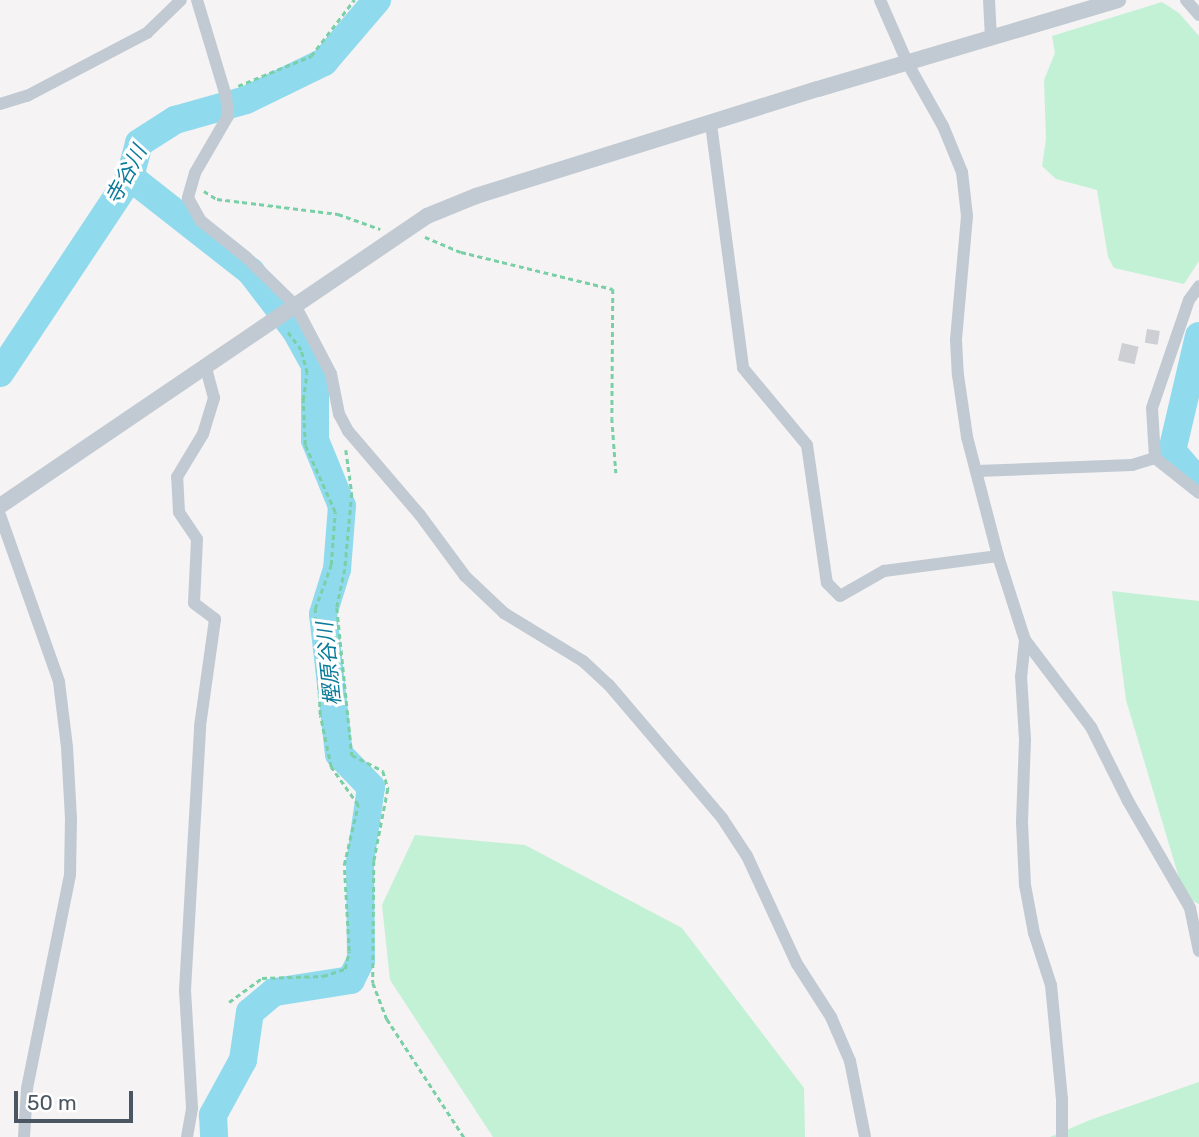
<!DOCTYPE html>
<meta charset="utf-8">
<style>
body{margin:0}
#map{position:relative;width:1199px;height:1137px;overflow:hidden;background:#f5f3f3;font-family:Rubik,"Noto Sans JP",sans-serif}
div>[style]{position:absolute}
.green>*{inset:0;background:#c3f1d5}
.river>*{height:28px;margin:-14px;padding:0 14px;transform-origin:14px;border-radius:14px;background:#90daee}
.building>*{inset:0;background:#cdcfd5;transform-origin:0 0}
.path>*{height:2.5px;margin-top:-1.25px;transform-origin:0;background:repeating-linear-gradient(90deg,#7ad0a6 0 5px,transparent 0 8.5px)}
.minor>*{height:12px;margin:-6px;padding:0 6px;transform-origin:6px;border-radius:6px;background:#c1cad2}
.tertiary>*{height:16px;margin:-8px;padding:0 8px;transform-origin:8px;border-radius:8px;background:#c1cad2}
span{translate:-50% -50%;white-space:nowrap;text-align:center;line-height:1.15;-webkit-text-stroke:6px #fff;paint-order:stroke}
.water-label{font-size:21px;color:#0c7c9b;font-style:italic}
.scale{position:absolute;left:14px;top:1091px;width:119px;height:32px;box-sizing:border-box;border:4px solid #4a5661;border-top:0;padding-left:9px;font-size:21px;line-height:24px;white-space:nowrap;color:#4a5661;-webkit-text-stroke:5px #fff;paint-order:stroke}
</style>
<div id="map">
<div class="green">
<div style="clip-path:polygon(1162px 2px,1179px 13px,1199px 36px,1199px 261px,1184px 284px,1114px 268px,1108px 257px,1097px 190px,1056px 179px,1042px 166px,1046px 139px,1044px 80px,1055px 53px,1052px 36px)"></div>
<div style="clip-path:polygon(1112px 591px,1199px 601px,1199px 904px,1185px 898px,1126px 700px)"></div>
<div style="clip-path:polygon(415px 835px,525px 845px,682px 928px,804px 1088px,805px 1137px,493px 1137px,390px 980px,382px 905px)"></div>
<div style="clip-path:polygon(1199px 1082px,1199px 1137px,1050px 1137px,1090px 1120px)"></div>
</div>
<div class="river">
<div style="left:130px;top:177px;width:154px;rotate:38.1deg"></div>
<div style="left:251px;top:272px;width:74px;rotate:52.7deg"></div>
<div style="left:296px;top:331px;width:39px;rotate:61deg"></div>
<div style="left:315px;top:365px;width:75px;rotate:90deg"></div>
<div style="left:315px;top:440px;width:71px;rotate:67.8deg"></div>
<div style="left:342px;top:506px;width:63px;rotate:94.5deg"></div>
<div style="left:337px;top:569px;width:47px;rotate:107.3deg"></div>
<div style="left:323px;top:614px;width:141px;rotate:83.5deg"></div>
<div style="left:339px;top:754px;width:46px;rotate:45.9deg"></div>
<div style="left:371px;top:787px;width:76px;rotate:98.3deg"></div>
<div style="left:360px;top:862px;width:98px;rotate:89.4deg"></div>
<div style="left:361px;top:960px;width:22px;rotate:117deg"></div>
<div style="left:351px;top:980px;width:78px;rotate:171.1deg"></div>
<div style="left:274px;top:992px;width:31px;rotate:140deg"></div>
<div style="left:250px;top:1012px;width:49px;rotate:98.3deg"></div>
<div style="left:243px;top:1060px;width:63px;rotate:118.6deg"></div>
<div style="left:213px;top:1115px;width:22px;rotate:87deg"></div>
<div style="left:1199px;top:336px;width:118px;rotate:103.2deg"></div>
<div style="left:1172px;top:451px;width:41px;rotate:48.9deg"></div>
<div style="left:0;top:373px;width:235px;rotate:-56.4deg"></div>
<div style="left:130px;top:177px;width:35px;rotate:-75deg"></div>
<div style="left:139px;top:143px;width:43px;rotate:-32.6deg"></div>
<div style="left:175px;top:120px;width:74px;rotate:-15.7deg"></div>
<div style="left:246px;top:100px;width:87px;rotate:-26deg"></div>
<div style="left:324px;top:62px;width:82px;rotate:-49.5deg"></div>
</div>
<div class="building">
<div style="left:1147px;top:329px;width:13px;height:14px;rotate:9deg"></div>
<div style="left:1122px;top:343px;width:17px;height:18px;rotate:13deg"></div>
</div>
<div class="path">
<div style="left:238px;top:86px;width:79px;rotate:-22.3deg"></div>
<div style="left:311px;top:56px;width:71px;rotate:-52.5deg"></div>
<div style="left:204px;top:191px;width:15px;rotate:32deg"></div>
<div style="left:217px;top:199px;width:122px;rotate:7.1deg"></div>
<div style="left:338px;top:214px;width:45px;rotate:19.7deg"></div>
<div style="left:425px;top:237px;width:39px;rotate:23deg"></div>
<div style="left:461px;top:252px;width:156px;rotate:13.7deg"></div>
<div style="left:613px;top:289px;width:129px;rotate:90.4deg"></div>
<div style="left:612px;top:418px;width:55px;rotate:85.8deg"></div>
<div style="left:346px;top:450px;width:43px;rotate:82.1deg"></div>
<div style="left:352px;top:493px;width:76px;rotate:95.3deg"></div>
<div style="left:345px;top:569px;width:40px;rotate:102deg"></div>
<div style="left:337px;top:608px;width:148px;rotate:84.2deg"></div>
<div style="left:352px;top:755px;width:35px;rotate:27deg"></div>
<div style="left:383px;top:771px;width:19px;rotate:74deg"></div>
<div style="left:388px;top:789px;width:73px;rotate:101deg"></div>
<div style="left:374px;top:861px;width:122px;rotate:90.5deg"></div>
<div style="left:373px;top:983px;width:39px;rotate:69deg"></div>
<div style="left:387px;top:1019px;width:141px;rotate:56.9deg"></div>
<div style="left:229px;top:1002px;width:41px;rotate:-36deg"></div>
<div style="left:262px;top:978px;width:61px;rotate:-1.9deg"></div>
<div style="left:323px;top:976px;width:23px;rotate:-18deg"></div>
<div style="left:345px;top:969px;width:18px;rotate:-77deg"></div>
<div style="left:349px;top:951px;width:86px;rotate:-93.3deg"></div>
<div style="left:344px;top:865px;width:62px;rotate:-76.9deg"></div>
<div style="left:358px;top:805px;width:47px;rotate:-125.4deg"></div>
<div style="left:331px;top:767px;width:53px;rotate:-101.9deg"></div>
<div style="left:320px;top:715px;width:106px;rotate:-92.7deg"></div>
<div style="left:315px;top:609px;width:47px;rotate:-70deg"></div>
<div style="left:331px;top:565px;width:53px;rotate:-85.7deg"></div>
<div style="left:335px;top:512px;width:73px;rotate:-114.1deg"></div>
<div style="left:305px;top:445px;width:45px;rotate:-92.5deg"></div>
<div style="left:303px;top:400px;width:27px;rotate:-82deg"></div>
<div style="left:307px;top:373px;width:24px;rotate:-105deg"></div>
<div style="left:301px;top:350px;width:25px;rotate:-127deg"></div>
</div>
<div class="minor">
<div style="left:197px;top:0;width:100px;rotate:73.2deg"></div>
<div style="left:226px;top:96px;width:20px;rotate:84deg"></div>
<div style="left:228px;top:116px;width:66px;rotate:120.1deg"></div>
<div style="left:195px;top:173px;width:26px;rotate:106deg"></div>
<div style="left:188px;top:198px;width:26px;rotate:61deg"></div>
<div style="left:201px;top:221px;width:58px;rotate:38.7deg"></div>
<div style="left:246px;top:257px;width:69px;rotate:44.4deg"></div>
<div style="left:295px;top:305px;width:78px;rotate:62.4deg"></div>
<div style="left:331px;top:374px;width:41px;rotate:78.7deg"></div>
<div style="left:339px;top:414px;width:19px;rotate:62deg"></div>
<div style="left:348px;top:431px;width:111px;rotate:49.4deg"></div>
<div style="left:420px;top:515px;width:76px;rotate:53.6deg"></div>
<div style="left:465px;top:576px;width:54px;rotate:43.5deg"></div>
<div style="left:504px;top:613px;width:92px;rotate:31.3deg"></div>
<div style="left:583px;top:661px;width:35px;rotate:43deg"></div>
<div style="left:609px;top:685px;width:175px;rotate:49.6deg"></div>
<div style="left:722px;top:818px;width:45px;rotate:56.7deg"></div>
<div style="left:747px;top:856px;width:119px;rotate:65.2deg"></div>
<div style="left:797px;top:964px;width:63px;rotate:57.3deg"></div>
<div style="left:831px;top:1017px;width:48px;rotate:66.6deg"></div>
<div style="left:850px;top:1061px;width:77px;rotate:78.8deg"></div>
<div style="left:880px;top:0;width:70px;rotate:66.4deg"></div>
<div style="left:908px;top:64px;width:71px;rotate:60.6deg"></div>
<div style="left:943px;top:126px;width:50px;rotate:67.6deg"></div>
<div style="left:962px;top:172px;width:44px;rotate:83.5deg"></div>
<div style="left:967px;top:216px;width:124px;rotate:95.1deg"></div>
<div style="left:956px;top:340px;width:35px;rotate:87deg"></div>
<div style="left:958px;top:375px;width:63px;rotate:81.7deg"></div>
<div style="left:967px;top:437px;width:123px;rotate:75.4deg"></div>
<div style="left:998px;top:556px;width:88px;rotate:72.2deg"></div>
<div style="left:1025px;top:640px;width:109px;rotate:52.8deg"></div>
<div style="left:1091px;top:727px;width:83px;rotate:63.4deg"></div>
<div style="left:1128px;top:801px;width:124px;rotate:59.9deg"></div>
<div style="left:1190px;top:908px;width:44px;rotate:78.2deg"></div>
<div style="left:989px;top:0;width:36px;rotate:87deg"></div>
<div style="left:1186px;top:0;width:20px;rotate:49deg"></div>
<div style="left:0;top:104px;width:28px;rotate:-17deg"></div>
<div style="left:27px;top:96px;width:136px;rotate:-27.7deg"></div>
<div style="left:147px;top:33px;width:47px;rotate:-44.1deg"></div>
<div style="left:711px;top:124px;width:246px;rotate:82.5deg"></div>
<div style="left:743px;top:368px;width:100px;rotate:50.3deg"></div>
<div style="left:807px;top:445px;width:139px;rotate:81.8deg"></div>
<div style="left:827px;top:583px;width:18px;rotate:45deg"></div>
<div style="left:840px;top:596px;width:51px;rotate:-29.6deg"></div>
<div style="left:884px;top:571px;width:115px;rotate:-7.5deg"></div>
<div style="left:1155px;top:458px;width:56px;rotate:38.5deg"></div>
<div style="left:977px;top:471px;width:155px;rotate:-2.2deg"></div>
<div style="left:1132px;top:465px;width:24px;rotate:-17deg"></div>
<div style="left:1155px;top:458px;width:50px;rotate:-93.4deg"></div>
<div style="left:1152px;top:408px;width:114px;rotate:-71.1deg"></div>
<div style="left:1189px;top:300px;width:17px;rotate:-54deg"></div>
<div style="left:0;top:515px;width:177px;rotate:70.5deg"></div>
<div style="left:59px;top:682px;width:65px;rotate:83deg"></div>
<div style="left:67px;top:747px;width:71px;rotate:86.8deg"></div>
<div style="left:71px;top:818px;width:57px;rotate:91deg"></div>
<div style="left:70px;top:875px;width:218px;rotate:101.4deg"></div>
<div style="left:27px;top:1089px;width:48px;rotate:93.6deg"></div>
<div style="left:1025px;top:640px;width:36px;rotate:96deg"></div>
<div style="left:1021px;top:676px;width:64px;rotate:86.4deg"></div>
<div style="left:1025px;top:740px;width:82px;rotate:92.1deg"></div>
<div style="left:1022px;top:822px;width:63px;rotate:87.3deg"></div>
<div style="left:1025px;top:885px;width:49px;rotate:79.4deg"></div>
<div style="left:1034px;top:933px;width:55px;rotate:71.9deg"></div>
<div style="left:1051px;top:985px;width:115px;rotate:84.5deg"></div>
<div style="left:1062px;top:1099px;width:38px;rotate:90deg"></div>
<div style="left:187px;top:1137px;width:29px;rotate:-80deg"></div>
<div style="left:192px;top:1108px;width:118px;rotate:-93.4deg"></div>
<div style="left:185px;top:990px;width:264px;rotate:-86.7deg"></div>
<div style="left:200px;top:726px;width:108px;rotate:-82deg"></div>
<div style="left:215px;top:619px;width:26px;rotate:-143deg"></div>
<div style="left:194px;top:603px;width:64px;rotate:-87.3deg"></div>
<div style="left:197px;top:539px;width:32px;rotate:-124deg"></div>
<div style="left:179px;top:512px;width:35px;rotate:-93deg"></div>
<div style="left:177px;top:477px;width:50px;rotate:-58.8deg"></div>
<div style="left:203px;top:434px;width:38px;rotate:-73deg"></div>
<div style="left:214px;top:398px;width:34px;rotate:-105deg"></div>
</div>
<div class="tertiary">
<div style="left:0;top:506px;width:516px;rotate:-34.18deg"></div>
<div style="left:427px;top:216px;width:53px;rotate:-22.2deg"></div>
<div style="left:476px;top:196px;width:358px;rotate:-17.4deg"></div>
<div style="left:818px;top:89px;width:313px;rotate:-16.5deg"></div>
</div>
<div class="water-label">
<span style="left:126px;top:175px;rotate:-62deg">寺谷川</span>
<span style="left:329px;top:664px;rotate:-96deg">樫原谷川</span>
</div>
<div class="scale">50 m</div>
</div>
